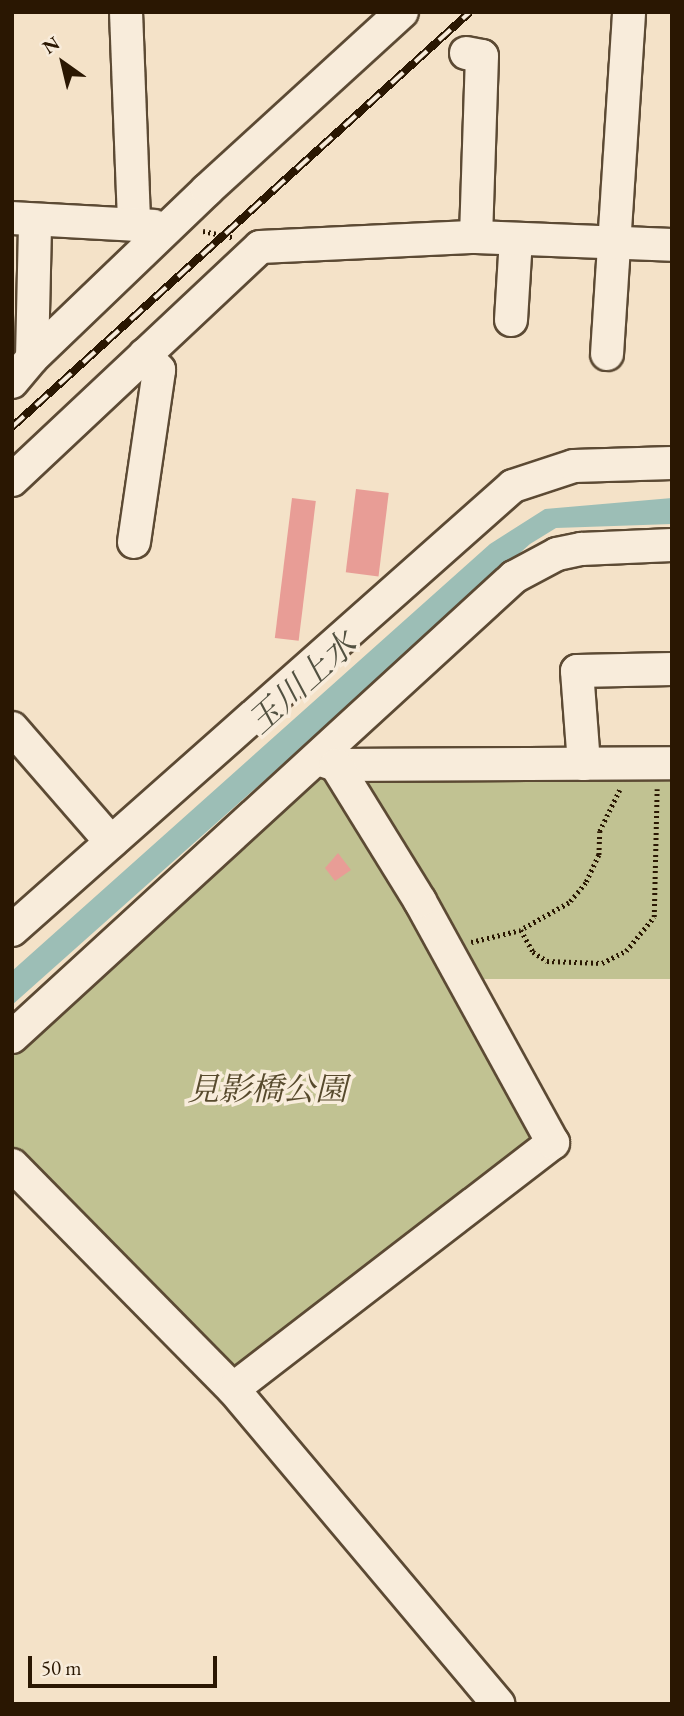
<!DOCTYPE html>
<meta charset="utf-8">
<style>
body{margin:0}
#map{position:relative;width:684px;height:1716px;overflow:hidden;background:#f4e2c8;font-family:"EB Garamond","Noto Serif JP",serif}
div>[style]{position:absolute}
.green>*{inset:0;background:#c1c292}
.water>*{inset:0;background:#9cbeb6}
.building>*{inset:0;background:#e89d96;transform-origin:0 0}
.path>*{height:4.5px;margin-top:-2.25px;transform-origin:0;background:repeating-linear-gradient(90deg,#2a1702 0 2px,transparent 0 5.5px)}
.roads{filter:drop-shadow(2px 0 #5c4a34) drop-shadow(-2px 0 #5c4a34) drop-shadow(0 2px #5c4a34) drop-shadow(0 -2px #5c4a34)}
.minor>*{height:32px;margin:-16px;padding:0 16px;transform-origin:16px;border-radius:16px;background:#f8ecdb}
.rail>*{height:8px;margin-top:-4px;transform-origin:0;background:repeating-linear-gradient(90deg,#f8ecdb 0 16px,#2a1702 0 32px);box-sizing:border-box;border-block:2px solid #2a1702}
span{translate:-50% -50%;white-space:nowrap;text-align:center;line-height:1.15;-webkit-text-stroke:7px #f8ecdb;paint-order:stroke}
.park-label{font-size:32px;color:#574a2d;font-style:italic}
.water-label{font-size:33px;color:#525141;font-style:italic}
.frame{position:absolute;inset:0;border:14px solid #2a1702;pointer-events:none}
.north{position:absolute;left:28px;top:28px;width:70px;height:70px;-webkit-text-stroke:5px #f8ecdb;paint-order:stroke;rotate:326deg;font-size:19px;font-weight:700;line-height:28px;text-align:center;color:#2a1702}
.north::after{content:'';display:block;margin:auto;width:24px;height:32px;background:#2a1702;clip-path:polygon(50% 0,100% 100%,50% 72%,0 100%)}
.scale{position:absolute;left:28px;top:1656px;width:189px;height:32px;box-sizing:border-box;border:4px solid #2a1702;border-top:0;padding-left:9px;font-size:21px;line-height:24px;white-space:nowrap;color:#2a1702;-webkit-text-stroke:5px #f8ecdb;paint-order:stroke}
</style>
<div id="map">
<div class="green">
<div style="clip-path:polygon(315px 768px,671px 770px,672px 979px,456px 979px,541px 1143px,239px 1379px,12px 1163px,12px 1031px)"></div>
</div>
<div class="water">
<div style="clip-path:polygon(672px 498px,672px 524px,556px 528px,530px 544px,12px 1005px,12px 971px,490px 544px,545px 509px)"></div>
</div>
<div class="building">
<div style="left:356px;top:489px;width:33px;height:84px;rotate:7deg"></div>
<div style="left:292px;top:498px;width:24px;height:141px;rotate:7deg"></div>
<div style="clip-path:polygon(338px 853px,351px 870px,335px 881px,325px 868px)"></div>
</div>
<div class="path">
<div style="left:203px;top:231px;width:30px;rotate:12deg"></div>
<div style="left:620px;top:790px;width:46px;rotate:116deg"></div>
<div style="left:600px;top:831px;width:24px;rotate:92deg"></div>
<div style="left:599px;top:855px;width:31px;rotate:115deg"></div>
<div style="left:586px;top:883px;width:26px;rotate:130deg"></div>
<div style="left:569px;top:903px;width:55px;rotate:150.6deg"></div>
<div style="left:521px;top:930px;width:25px;rotate:61deg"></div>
<div style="left:533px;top:952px;width:17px;rotate:33deg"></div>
<div style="left:547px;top:961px;width:55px;rotate:2.1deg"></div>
<div style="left:602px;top:963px;width:27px;rotate:-27deg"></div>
<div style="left:626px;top:951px;width:44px;rotate:-50.5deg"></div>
<div style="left:654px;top:917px;width:128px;rotate:-88.7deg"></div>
<div style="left:471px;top:942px;width:51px;rotate:-13.5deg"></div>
</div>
<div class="roads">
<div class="minor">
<div style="left:126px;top:12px;width:213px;rotate:87.8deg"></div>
<div style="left:466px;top:53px;width:16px;rotate:11deg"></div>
<div style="left:482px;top:56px;width:181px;rotate:91.9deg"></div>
<div style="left:12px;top:218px;width:142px;rotate:3.2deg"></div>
<div style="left:511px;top:320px;width:81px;rotate:-86.5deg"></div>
<div style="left:607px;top:354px;width:343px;rotate:-86.3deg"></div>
<div style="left:32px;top:358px;width:137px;rotate:-88.7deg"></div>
<div style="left:12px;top:382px;width:31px;rotate:-50deg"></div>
<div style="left:32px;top:358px;width:243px;rotate:-43.8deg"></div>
<div style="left:207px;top:190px;width:264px;rotate:-42.4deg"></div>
<div style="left:12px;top:480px;width:340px;rotate:-43.2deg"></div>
<div style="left:260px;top:247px;width:216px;rotate:-2.7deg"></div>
<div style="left:476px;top:237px;width:196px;rotate:2.3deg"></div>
<div style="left:134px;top:542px;width:174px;rotate:-81.7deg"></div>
<div style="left:159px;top:370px;width:21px;rotate:-133deg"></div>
<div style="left:12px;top:728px;width:151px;rotate:49deg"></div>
<div style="left:321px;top:760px;width:16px;rotate:18deg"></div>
<div style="left:336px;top:765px;width:336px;rotate:-0.3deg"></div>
<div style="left:584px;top:764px;width:93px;rotate:-94.3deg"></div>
<div style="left:577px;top:671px;width:95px;rotate:-1.2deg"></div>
<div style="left:12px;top:930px;width:669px;rotate:-41.55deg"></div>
<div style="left:513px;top:486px;width:64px;rotate:-18.2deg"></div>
<div style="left:574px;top:466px;width:98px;rotate:-1.8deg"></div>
<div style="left:12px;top:1037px;width:681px;rotate:-42.5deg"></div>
<div style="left:514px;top:577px;width:49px;rotate:-28.1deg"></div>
<div style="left:557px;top:554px;width:25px;rotate:-12deg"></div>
<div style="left:581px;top:549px;width:91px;rotate:-2.5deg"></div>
<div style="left:12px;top:1165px;width:315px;rotate:45.4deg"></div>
<div style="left:233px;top:1389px;width:412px;rotate:49.9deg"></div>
<div style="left:233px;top:1389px;width:404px;rotate:-37.6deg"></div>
<div style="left:553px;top:1143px;width:276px;rotate:-118.8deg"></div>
<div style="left:420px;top:901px;width:160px;rotate:-121.7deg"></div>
</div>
</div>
<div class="rail">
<div style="left:12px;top:427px;width:618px;rotate:-42.18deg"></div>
</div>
<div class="park-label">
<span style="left:267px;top:1089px">見影橋公園</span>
</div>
<div class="water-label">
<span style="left:302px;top:683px;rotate:-42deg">玉川上水</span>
</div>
<div class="frame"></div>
<div class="north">N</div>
<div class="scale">50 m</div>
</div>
